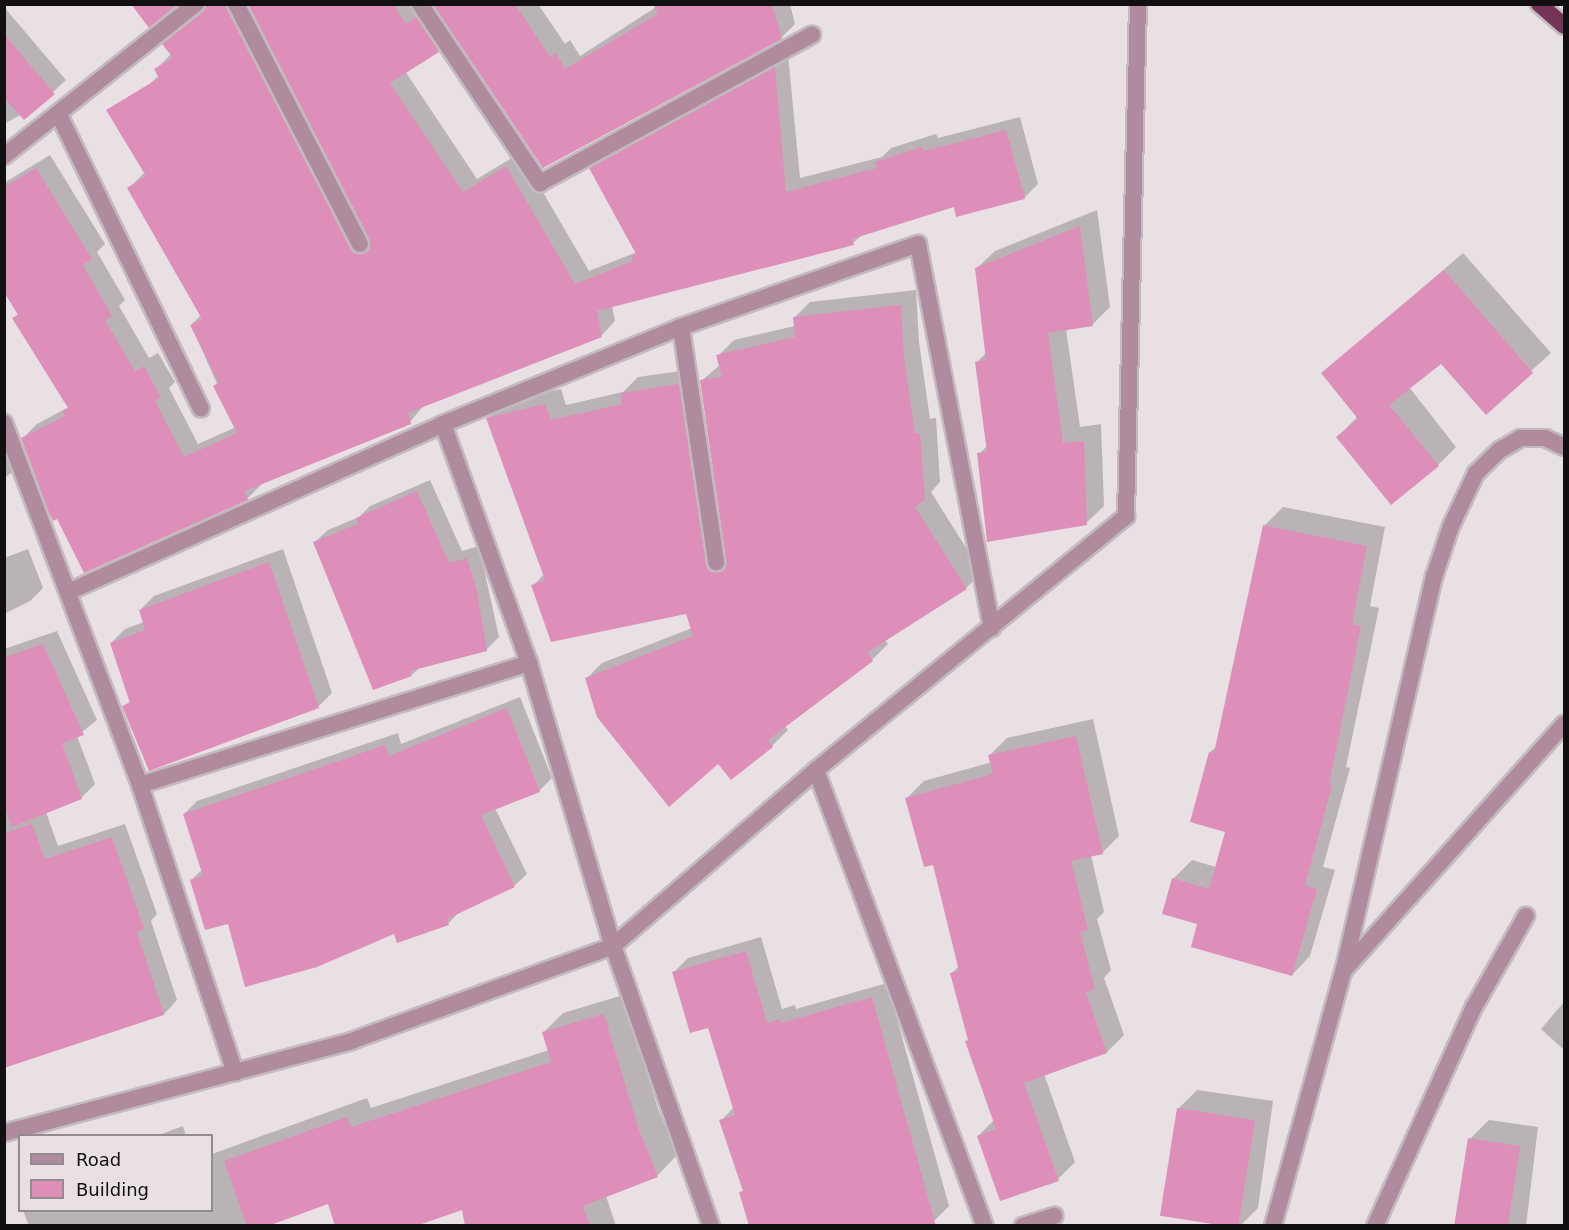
<!DOCTYPE html>
<style>
body{margin:0}
#map{position:relative;width:1569px;height:1230px;overflow:hidden;background:#e9e0e4;font-family:"DejaVu Sans",sans-serif}
div>[style]{position:absolute}
.shadow>*{inset:0;background:#0003}
.building>*{inset:0;background:#de8fb9;transform-origin:0 0}
.roads{filter:drop-shadow(2px 0 #c2babe) drop-shadow(-2px 0 #c2babe) drop-shadow(0 2px #c2babe) drop-shadow(0 -2px #c2babe)}
.minor>*{height:16px;margin:-8px;padding:0 8px;transform-origin:8px;border-radius:8px;background:#af8b9d}
.trunk>*{height:16px;margin:-8px;padding:0 8px;transform-origin:8px;border-radius:8px;background:#743458}
span{translate:-50% -50%;white-space:nowrap;text-align:center;line-height:1.15;-webkit-text-stroke:5px #e9e0e4;paint-order:stroke}
.frame{position:absolute;inset:0;border:6px solid #120f10;pointer-events:none}
.legend{position:absolute;left:18px;top:1134px;width:195px;height:78px;box-sizing:border-box;background:#e9e0e4;border:2px solid #938c8f;margin:0;padding:8px 10px;list-style:none;font-size:18px;color:#120f10}
.legend li{display:flex;align-items:center;gap:12px;height:30px}
.legend b{width:30px;border:2px solid #938c8f}
</style>
<div id="map">
<div class="shadow">
<div style="clip-path:polygon(210px 4px,226px 8px,246px 4px,365px 235px,371px 239px,250px 4px,431px 4px,453px 37px,405px 71px,477px 179px,520px 153px,589px 271px,637px 252px,591px 168px,605px 154px,788px 55px,800px 178px,882px 157px,891px 148px,936px 134px,938px 138px,1020px 117px,1038px 184px,1024px 198px,955px 205px,862px 235px,853px 243px,612px 306px,615px 321px,601px 336px,424px 405px,410px 422px,262px 484px,248px 498px,85px 571px,23px 438px,37px 424px,69px 407px,13px 319px,19px 313px,4px 290px,4px 183px,50px 155px,105px 244px,97px 252px,125px 300px,119px 306px,149px 358px,158px 353px,175px 382px,169px 388px,198px 444px,236px 427px,191px 325px,201px 315px,129px 188px,145px 172px,149px 85px,159px 75px,156px 69px,171px 54px,164px 44px)"></div>
<div style="clip-path:polygon(435px 4px,538px 4px,565px 44px,570px 40px,580px 56px,661px 4px,790px 4px,795px 24px,781px 38px,543px 166px)"></div>
<div style="clip-path:polygon(4px 7px,66px 80px,40px 104px,4px 124px)"></div>
<div style="clip-path:polygon(1097px 210px,1110px 307px,1092px 325px,1066px 329px,1080px 427px,1101px 424px,1104px 506px,1086px 523px,979px 454px,988px 445px,977px 362px,987px 352px,977px 268px,995px 251px)"></div>
<div style="clip-path:polygon(1463px 253px,1551px 353px,1486px 412px,1441px 361px,1409px 387px,1456px 447px,1438px 465px,1338px 437px,1358px 416px,1323px 373px)"></div>
<div style="clip-path:polygon(916px 290px,919px 342px,930px 419px,936px 418px,940px 482px,931px 492px,982px 573px,966px 588px,885px 640px,888px 644px,872px 660px,785px 726px,788px 730px,772px 746px,731px 778px,718px 762px,586px 679px,602px 663px,692px 628px,687px 613px,533px 586px,544px 574px,488px 418px,504px 402px,561px 389px,566px 405px,623px 392px,638px 377px,694px 369px,721px 547px,727px 556px,701px 381px,720px 365px,718px 356px,734px 340px,795px 326px,794px 318px,810px 302px)"></div>
<div style="clip-path:polygon(4px 441px,26px 462px,4px 478px)"></div>
<div style="clip-path:polygon(430px 480px,462px 551px,479px 546px,499px 637px,486px 650px,420px 667px,412px 675px,315px 542px,328px 530px,359px 517px,370px 506px)"></div>
<div style="clip-path:polygon(1283px 507px,1385px 527px,1370px 606px,1379px 608px,1346px 767px,1350px 768px,1323px 867px,1335px 870px,1310px 956px,1292px 975px,1199px 923px,1173px 879px,1192px 860px,1216px 867px,1226px 831px,1210px 752px,1217px 746px,1264px 526px)"></div>
<div style="clip-path:polygon(28px 549px,43px 588px,30px 601px,4px 614px,4px 551px,7px 557px)"></div>
<div style="clip-path:polygon(283px 549px,332px 693px,318px 707px,124px 706px,131px 700px,111px 643px,125px 629px,144px 622px,140px 610px,154px 596px)"></div>
<div style="clip-path:polygon(57px 631px,97px 720px,77px 736px,95px 784px,81px 798px,46px 812px,58px 846px,125px 824px,157px 914px,151px 921px,177px 1000px,164px 1014px,4px 1066px,4px 649px)"></div>
<div style="clip-path:polygon(520px 697px,552px 778px,539px 791px,495px 808px,527px 874px,514px 886px,460px 911px,449px 923px,398px 941px,395px 932px,229px 922px,191px 880px,203px 869px,184px 814px,197px 801px,398px 733px,401px 744px)"></div>
<div style="clip-path:polygon(1093px 719px,1119px 836px,1102px 853px,1091px 855px,1104px 912px,1097px 919px,1111px 970px,1104px 978px,1124px 1035px,1107px 1052px,1044px 1074px,1075px 1162px,1058px 1179px,978px 1136px,994px 1120px,952px 973px,959px 966px,934px 863px,907px 798px,924px 781px,992px 762px,990px 755px,1007px 738px)"></div>
<div style="clip-path:polygon(761px 937px,782px 1009px,795px 1005px,796px 1009px,887px 983px,949px 1206px,934px 1221px,741px 1193px,744px 1189px,721px 1121px,734px 1107px,709px 1026px,673px 973px,688px 958px)"></div>
<div style="clip-path:polygon(623px 995px,658px 1109px,677px 1155px,657px 1176px,606px 1196px,616px 1226px,512px 1226px,502px 1195px,329px 1202px,264px 1226px,29px 1226px,23px 1210px,212px 1210px,212px 1154px,367px 1098px,371px 1108px,549px 1050px,543px 1033px,563px 1013px)"></div>
<div style="clip-path:polygon(1564px 1002px,1564px 1050px,1541px 1029px)"></div>
<div style="clip-path:polygon(1197px 1090px,1273px 1101px,1258px 1208px,1240px 1226px,1162px 1215px,1178px 1109px)"></div>
<div style="clip-path:polygon(1489px 1120px,1538px 1127px,1526px 1226px,1459px 1226px,1470px 1139px)"></div>
<div style="clip-path:polygon(183px 1126px,186px 1136px,156px 1136px)"></div>
</div>
<div class="building">
<div style="clip-path:polygon(131px 4px,178px 4px,149px 28px)"></div>
<div style="clip-path:polygon(206px 4px,226px 4px,351px 249px,359px 254px,368px 250px,369px 239px,248px 4px,393px 4px,406px 24px,416px 17px,439px 52px,390px 83px,463px 192px,506px 166px,575px 284px,633px 261px,631px 256px,636px 254px,589px 168px,775px 67px,786px 192px,877px 168px,875px 162px,922px 147px,924px 151px,1006px 130px,1025px 199px,956px 217px,954px 207px,852px 239px,854px 245px,597px 311px,602px 337px,408px 413px,411px 424px,245px 491px,248px 500px,84px 573px,57px 519px,53px 521px,49px 513px,21px 438px,65px 416px,62px 411px,68px 408px,12px 318px,18px 315px,4px 292px,4px 187px,36px 168px,92px 259px,83px 265px,112px 316px,105px 320px,135px 371px,144px 366px,161px 398px,155px 401px,184px 457px,237px 433px,213px 386px,219px 383px,190px 325px,202px 319px,127px 188px,146px 176px,106px 110px,159px 78px,154px 69px,173px 58px,162px 44px,203px 12px)"></div>
<div style="clip-path:polygon(515px 4px,550px 57px,556px 53px,565px 69px,658px 14px,653px 4px,772px 4px,782px 39px,543px 168px,434px 6px)"></div>
<div style="clip-path:polygon(4px 34px,55px 94px,24px 120px,4px 98px)"></div>
<div style="clip-path:polygon(1080px 226px,1093px 326px,1048px 333px,1063px 443px,1084px 441px,1087px 525px,987px 542px,977px 453px,987px 452px,975px 362px,986px 360px,975px 268px)"></div>
<div style="clip-path:polygon(1444px 270px,1533px 373px,1486px 415px,1441px 364px,1389px 405px,1439px 466px,1391px 505px,1336px 437px,1358px 419px,1321px 373px)"></div>
<div style="clip-path:polygon(901px 305px,904px 358px,915px 434px,920px 433px,925px 500px,915px 507px,967px 589px,868px 652px,873px 661px,768px 740px,773px 747px,731px 780px,718px 764px,669px 807px,597px 717px,585px 678px,693px 636px,686px 614px,551px 642px,531px 585px,545px 580px,486px 418px,545px 404px,551px 420px,622px 404px,621px 393px,679px 384px,706px 564px,712px 571px,718px 572px,726px 560px,700px 380px,722px 377px,716px 355px,795px 337px,793px 317px)"></div>
<div style="clip-path:polygon(417px 491px,449px 563px,467px 558px,477px 591px,487px 651px,410px 671px,412px 676px,373px 690px,313px 542px,358px 524px,356px 518px)"></div>
<div style="clip-path:polygon(1263px 525px,1367px 546px,1352px 624px,1361px 626px,1329px 785px,1332px 786px,1305px 885px,1317px 889px,1292px 976px,1191px 947px,1197px 924px,1162px 914px,1172px 878px,1209px 889px,1225px 832px,1190px 822px,1209px 752px,1214px 753px)"></div>
<div style="clip-path:polygon(269px 562px,319px 708px,149px 771px,122px 706px,130px 703px,110px 643px,145px 630px,139px 610px)"></div>
<div style="clip-path:polygon(43px 644px,84px 735px,62px 743px,82px 799px,12px 827px,4px 806px,4px 657px)"></div>
<div style="clip-path:polygon(507px 708px,540px 792px,481px 815px,515px 887px,447px 919px,449px 925px,397px 943px,394px 934px,317px 967px,245px 987px,228px 924px,205px 930px,190px 880px,203px 876px,183px 814px,385px 745px,389px 756px)"></div>
<div style="clip-path:polygon(1076px 736px,1103px 854px,1071px 861px,1088px 930px,1080px 932px,1095px 989px,1086px 992px,1107px 1053px,1024px 1083px,1059px 1181px,1000px 1201px,977px 1136px,996px 1129px,965px 1041px,968px 1040px,950px 973px,959px 971px,933px 865px,924px 867px,905px 798px,993px 774px,988px 755px)"></div>
<div style="clip-path:polygon(32px 824px,45px 859px,112px 837px,144px 929px,137px 932px,164px 1015px,4px 1068px,4px 833px)"></div>
<div style="clip-path:polygon(746px 951px,767px 1023px,780px 1019px,781px 1023px,872px 997px,936px 1226px,749px 1226px,739px 1192px,743px 1191px,719px 1120px,735px 1115px,708px 1028px,690px 1033px,672px 972px)"></div>
<div style="clip-path:polygon(604px 1014px,639px 1130px,658px 1177px,583px 1206px,590px 1226px,465px 1226px,462px 1210px,416px 1226px,335px 1226px,328px 1204px,268px 1226px,247px 1226px,224px 1161px,347px 1117px,351px 1127px,551px 1062px,542px 1032px)"></div>
<div style="left:1177px;top:1108px;width:79px;height:109px;rotate:9deg"></div>
<div style="left:1468px;top:1138px;width:53px;height:89px;rotate:9deg"></div>
</div>
<div class="roads">
<div class="minor">
<div style="left:236px;top:4px;width:270px;rotate:62.7deg"></div>
<div style="left:420px;top:4px;width:216px;rotate:56.2deg"></div>
<div style="left:540px;top:183px;width:310px;rotate:-28.6deg"></div>
<div style="left:59px;top:115px;width:326px;rotate:64.2deg"></div>
<div style="left:4px;top:156px;width:245px;rotate:-38.4deg"></div>
<div style="left:681px;top:327px;width:238px;rotate:81.5deg"></div>
<div style="left:4px;top:423px;width:387px;rotate:69.4deg"></div>
<div style="left:140px;top:785px;width:303px;rotate:71.7deg"></div>
<div style="left:443px;top:424px;width:254px;rotate:70.2deg"></div>
<div style="left:529px;top:663px;width:295px;rotate:73.5deg"></div>
<div style="left:613px;top:946px;width:297px;rotate:70.7deg"></div>
<div style="left:68px;top:592px;width:411px;rotate:-24.1deg"></div>
<div style="left:443px;top:424px;width:257px;rotate:-22.2deg"></div>
<div style="left:681px;top:327px;width:251px;rotate:-19.3deg"></div>
<div style="left:918px;top:244px;width:391px;rotate:79.1deg"></div>
<div style="left:816px;top:770px;width:486px;rotate:69.7deg"></div>
<div style="left:140px;top:785px;width:408px;rotate:-17.4deg"></div>
<div style="left:1345px;top:969px;width:329px;rotate:-48.2deg"></div>
<div style="left:4px;top:1133px;width:359px;rotate:-14.8deg"></div>
<div style="left:351px;top:1041px;width:279px;rotate:-19.9deg"></div>
<div style="left:613px;top:946px;width:269px;rotate:-40.9deg"></div>
<div style="left:816px;top:770px;width:401px;rotate:-39.3deg"></div>
<div style="left:1126px;top:516px;width:512px;rotate:-88.66deg"></div>
<div style="left:1023px;top:1226px;width:33px;rotate:-18deg"></div>
<div style="left:1273px;top:1226px;width:267px;rotate:-74.6deg"></div>
<div style="left:1344px;top:969px;width:402px;rotate:-77.1deg"></div>
<div style="left:1434px;top:577px;width:54px;rotate:-71.6deg"></div>
<div style="left:1451px;top:526px;width:59px;rotate:-64.7deg"></div>
<div style="left:1476px;top:473px;width:33px;rotate:-44deg"></div>
<div style="left:1500px;top:450px;width:24px;rotate:-30deg"></div>
<div style="left:1521px;top:438px;width:24px"></div>
<div style="left:1545px;top:438px;width:21px;rotate:25deg"></div>
<div style="left:1375px;top:1226px;width:240px;rotate:-65.7deg"></div>
<div style="left:1474px;top:1007px;width:105px;rotate:-60.3deg"></div>
</div>
<div class="trunk">
<div style="left:1539px;top:4px;width:33px;rotate:41deg"></div>
</div>
</div>
<div class="frame"></div>
<ul class="legend">
<li><b style="height:8px;background:#af8b9d"></b>Road</li>
<li><b style="height:16px;background:#de8fb9"></b>Building</li>
</ul>
</div>
